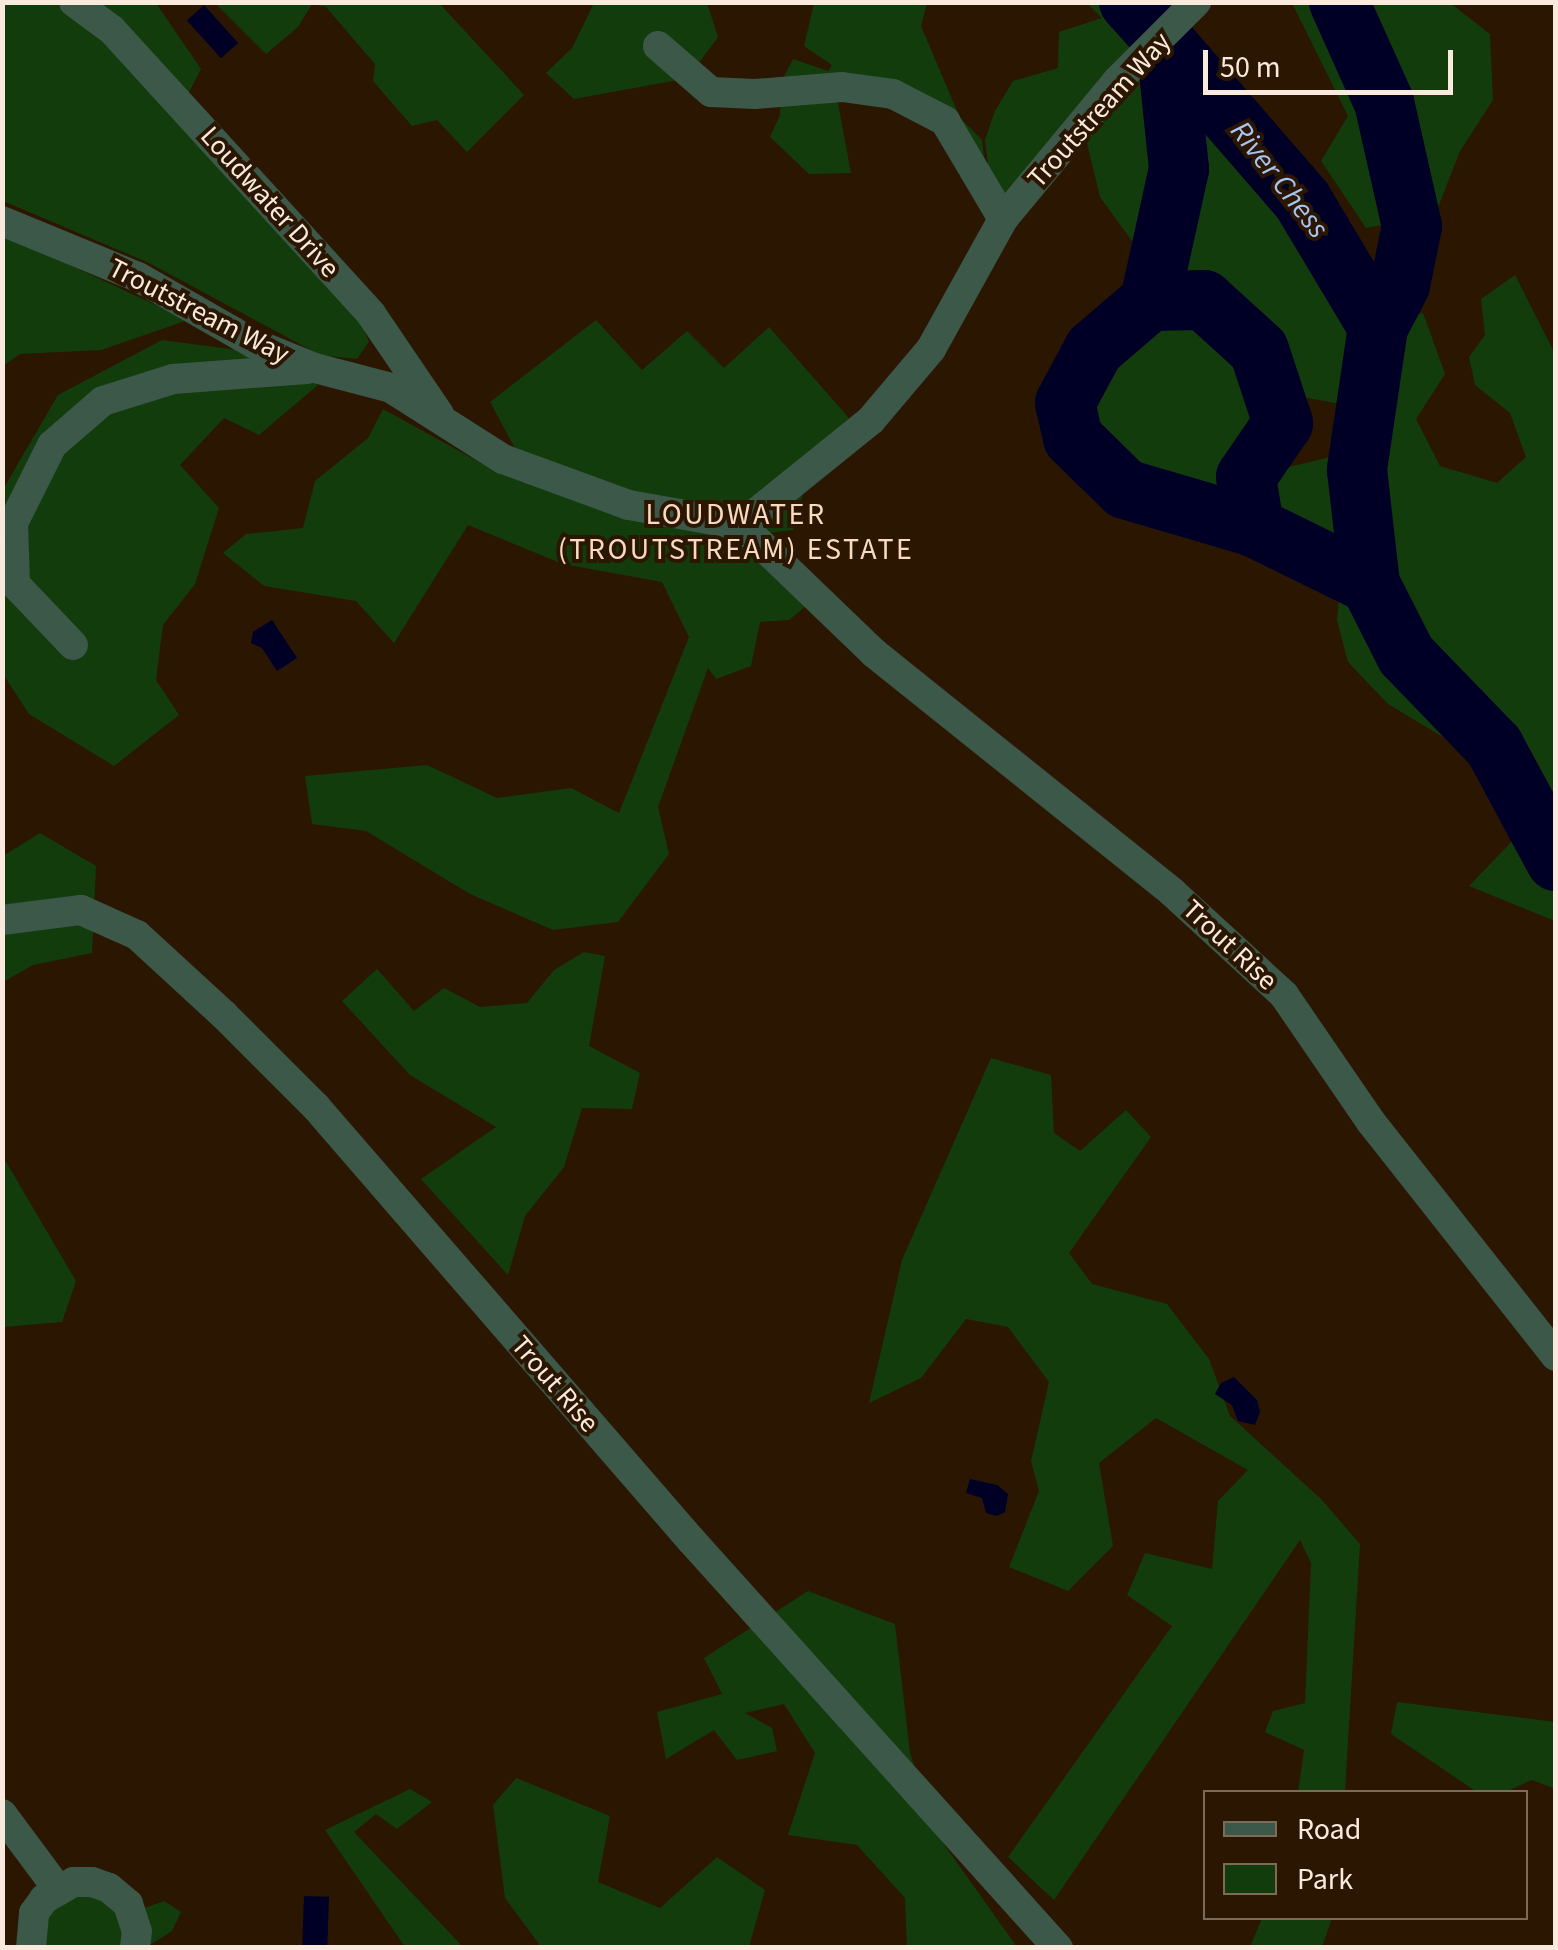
<!DOCTYPE html>
<style>
body{margin:0}
#map{position:relative;width:1558px;height:1950px;overflow:hidden;background:#2b1602;font-family:"Source Sans 3",sans-serif}
div>[style]{position:absolute}
.green>*{inset:0;background:#133c0d}
.water>*{inset:0;background:#000027;transform-origin:0 0}
.river>*{height:60px;margin:-30px;padding:0 30px;transform-origin:30px;border-radius:30px;background:#000027}
.street>*{height:30px;margin:-15px;padding:0 15px;transform-origin:15px;border-radius:15px;background:#3c5849}
span{translate:-50% -50%;white-space:nowrap;text-align:center;line-height:1.15;-webkit-text-stroke:8px #2b1602;paint-order:stroke}
.street-label{font-size:28px;color:#f9eadd}
.water-label{font-size:30px;color:#a7c5f4;font-style:italic}
.neighbourhood-label{font-size:30px;color:#f8dac1;letter-spacing:2.5px}
.frame{position:absolute;inset:0;border:5px solid #f9eadd;pointer-events:none}
.legend{position:absolute;left:1203px;top:1790px;width:325px;height:130px;box-sizing:border-box;background:#2b1602;border:2px solid #7d6b5a;margin:0;padding:12px 18px;list-style:none;font-size:30px;color:#f9eadd}
.legend li{display:flex;align-items:center;gap:20px;height:50px}
.legend b{width:50px;border:2px solid #7d6b5a}
.scale{position:absolute;left:1203px;top:50px;width:250px;height:45px;box-sizing:border-box;border:5px solid #f9eadd;border-top:0;padding-left:12px;font-size:30px;line-height:35px;white-space:nowrap;color:#f9eadd;-webkit-text-stroke:8px #2b1602;paint-order:stroke}
</style>
<div id="map">
<div class="green">
<div style="clip-path:polygon(2px 3px,55px 3px,105px 39px,361px 322px,369px 342px,357px 359px,320px 355px,147px 262px,3px 201px)"></div>
<div style="clip-path:polygon(91px 3px,156px 3px,201px 69px,184px 102px)"></div>
<div style="clip-path:polygon(215px 3px,439px 3px,524px 95px,467px 152px,437px 120px,412px 126px,373px 81px,375px 64px,326px 7px,312px 4px,298px 27px,266px 54px)"></div>
<div style="clip-path:polygon(594px 3px,707px 3px,718px 37px,696px 67px,678px 80px,574px 99px,546px 73px,572px 48px)"></div>
<div style="clip-path:polygon(814px 3px,927px 3px,921px 26px,960px 118px,982px 140px,987px 181px,948px 116px,836px 93px,851px 173px,809px 174px,770px 137px,780px 115px,781px 83px,793px 59px,828px 71px,832px 65px,804px 46px)"></div>
<div style="clip-path:polygon(1087px 3px,1187px 3px,1007px 197px,990px 180px,985px 140px,995px 111px,1013px 81px,1058px 68px,1059px 32px,1102px 18px)"></div>
<div style="clip-path:polygon(1292px 3px,1450px 3px,1490px 34px,1493px 100px,1460px 151px,1435px 215px,1366px 228px,1321px 161px,1348px 116px)"></div>
<div style="clip-path:polygon(1150px 64px,1274px 196px,1357px 326px,1423px 313px,1445px 374px,1416px 419px,1440px 466px,1497px 483px,1526px 457px,1510px 413px,1475px 385px,1469px 357px,1485px 335px,1481px 299px,1515px 275px,1555px 354px,1555px 921px,1469px 886px,1519px 834px,1481px 778px,1523px 751px,1503px 712px,1443px 737px,1388px 704px,1348px 662px,1337px 620px,1343px 556px,1268px 520px,1281px 469px,1330px 457px,1341px 404px,1286px 394px,1267px 331px,1207px 284px,1164px 285px,1100px 197px,1086px 139px)"></div>
<div style="clip-path:polygon(3px 234px,188px 320px,101px 350px,20px 354px,3px 366px)"></div>
<div style="clip-path:polygon(1204px 313px,1248px 357px,1266px 405px,1258px 433px,1229px 478px,1228px 506px,1174px 496px,1119px 463px,1088px 432px,1080px 406px,1106px 353px,1153px 315px)"></div>
<div style="clip-path:polygon(596px 320px,642px 370px,687px 331px,724px 368px,769px 327px,849px 418px,814px 452px,793px 530px,735px 537px,807px 605px,789px 620px,760px 622px,751px 666px,716px 679px,708px 668px,658px 807px,669px 854px,618px 922px,553px 930px,470px 894px,366px 831px,312px 824px,305px 776px,427px 765px,497px 798px,571px 788px,619px 813px,689px 637px,662px 582px,563px 564px,468px 525px,394px 643px,356px 601px,264px 586px,223px 553px,246px 534px,303px 528px,315px 481px,368px 438px,383px 409px,492px 469px,517px 452px,490px 402px)"></div>
<div style="clip-path:polygon(162px 340px,245px 351px,318px 385px,259px 435px,224px 418px,180px 465px,219px 508px,195px 584px,163px 625px,156px 680px,179px 715px,114px 766px,29px 714px,3px 674px,2px 509px,5px 486px,58px 395px)"></div>
<div style="clip-path:polygon(40px 833px,96px 866px,92px 953px,33px 965px,3px 982px,3px 856px)"></div>
<div style="clip-path:polygon(584px 952px,605px 956px,589px 1046px,640px 1073px,632px 1109px,582px 1108px,564px 1167px,525px 1216px,508px 1275px,421px 1179px,496px 1127px,410px 1075px,342px 1001px,377px 969px,414px 1011px,444px 988px,480px 1007px,527px 1003px,554px 970px)"></div>
<div style="clip-path:polygon(991px 1058px,1051px 1075px,1054px 1133px,1080px 1151px,1126px 1110px,1151px 1137px,1069px 1253px,1092px 1284px,1167px 1304px,1209px 1359px,1230px 1416px,1321px 1499px,1360px 1544px,1345px 1792px,1298px 1792px,1304px 1750px,1265px 1732px,1273px 1711px,1305px 1703px,1311px 1563px,1300px 1540px,1054px 1900px,1008px 1857px,1172px 1626px,1127px 1595px,1145px 1553px,1212px 1569px,1218px 1501px,1248px 1470px,1156px 1418px,1099px 1463px,1113px 1546px,1068px 1591px,1009px 1567px,1039px 1491px,1031px 1461px,1049px 1382px,1008px 1327px,966px 1319px,921px 1378px,869px 1403px,902px 1260px)"></div>
<div style="clip-path:polygon(2px 1155px,76px 1281px,62px 1322px,3px 1327px)"></div>
<div style="clip-path:polygon(808px 1591px,895px 1624px,910px 1753px,938px 1836px,1017px 1947px,907px 1947px,905px 1898px,857px 1845px,788px 1835px,815px 1753px,784px 1704px,745px 1713px,772px 1728px,777px 1751px,737px 1760px,714px 1730px,666px 1759px,657px 1712px,722px 1694px,704px 1658px)"></div>
<div style="clip-path:polygon(1397px 1702px,1555px 1722px,1555px 1789px,1532px 1780px,1505px 1792px,1477px 1792px,1391px 1734px)"></div>
<div style="clip-path:polygon(516px 1778px,610px 1816px,598px 1882px,660px 1908px,717px 1857px,765px 1890px,749px 1947px,537px 1947px,539px 1944px,505px 1898px,493px 1805px)"></div>
<div style="clip-path:polygon(410px 1789px,432px 1802px,397px 1829px,376px 1814px,354px 1832px,463px 1947px,405px 1947px,325px 1830px)"></div>
<div style="clip-path:polygon(103px 1893px,125px 1915px,164px 1901px,181px 1912px,172px 1931px,147px 1947px,41px 1948px,42px 1927px,63px 1899px)"></div>
<div style="clip-path:polygon(1262px 1918px,1332px 1918px,1322px 1947px,1250px 1947px)"></div>
</div>
<div class="water">
<div style="clip-path:polygon(1105px 3px,1145px 3px,1152px 9px,1137px 27px)"></div>
<div style="left:204px;top:5px;width:51px;height:23px;rotate:48deg"></div>
<div style="clip-path:polygon(272px 620px,297px 658px,277px 671px,262px 648px,251px 643px,253px 632px)"></div>
<div style="clip-path:polygon(1234px 1377px,1257px 1400px,1260px 1412px,1255px 1425px,1238px 1421px,1232px 1405px,1215px 1394px,1221px 1383px)"></div>
<div style="clip-path:polygon(970px 1479px,997px 1485px,1008px 1494px,1005px 1512px,997px 1516px,986px 1513px,982px 1498px,966px 1493px)"></div>
<div style="left:304px;top:1896px;width:25px;height:51px;rotate:2deg"></div>
</div>
<div class="river">
<div style="left:1129px;top:2px;width:55px;rotate:47.9deg"></div>
<div style="left:1166px;top:43px;width:127px;rotate:84.1deg"></div>
<div style="left:1179px;top:169px;width:135px;rotate:102.4deg"></div>
<div style="left:1150px;top:301px;width:74px;rotate:139.4deg"></div>
<div style="left:1094px;top:349px;width:61px;rotate:118.2deg"></div>
<div style="left:1065px;top:403px;width:36px;rotate:77deg"></div>
<div style="left:1073px;top:438px;width:73px;rotate:44.4deg"></div>
<div style="left:1125px;top:489px;width:134px;rotate:16.4deg"></div>
<div style="left:1254px;top:527px;width:129px;rotate:26.2deg"></div>
<div style="left:1339px;top:2px;width:110px;rotate:65.8deg"></div>
<div style="left:1384px;top:102px;width:127px;rotate:77.3deg"></div>
<div style="left:1412px;top:226px;width:60px;rotate:101.5deg"></div>
<div style="left:1400px;top:285px;width:47px;rotate:117.6deg"></div>
<div style="left:1378px;top:327px;width:145px;rotate:98.4deg"></div>
<div style="left:1357px;top:470px;width:115px;rotate:83.5deg"></div>
<div style="left:1370px;top:584px;width:80px;rotate:63.1deg"></div>
<div style="left:1406px;top:655px;width:127px;rotate:46deg"></div>
<div style="left:1494px;top:746px;width:131px;rotate:61.7deg"></div>
<div style="left:1166px;top:43px;width:208px;rotate:49.1deg"></div>
<div style="left:1302px;top:200px;width:148px;rotate:59.1deg"></div>
<div style="left:1150px;top:301px;width:54px;rotate:-1.1deg"></div>
<div style="left:1204px;top:300px;width:74px;rotate:42.3deg"></div>
<div style="left:1259px;top:350px;width:77px;rotate:71.8deg"></div>
<div style="left:1283px;top:423px;width:65px;rotate:124.4deg"></div>
<div style="left:1246px;top:477px;width:51px;rotate:80.9deg"></div>
</div>
<div class="street">
<div style="left:74px;top:2px;width:47px;rotate:36.4deg"></div>
<div style="left:112px;top:30px;width:384px;rotate:47.6deg"></div>
<div style="left:371px;top:314px;width:121px;rotate:55.8deg"></div>
<div style="left:658px;top:46px;width:70px;rotate:41deg"></div>
<div style="left:711px;top:92px;width:44px;rotate:2.6deg"></div>
<div style="left:755px;top:94px;width:87px;rotate:-4.6deg"></div>
<div style="left:842px;top:87px;width:51px;rotate:7.8deg"></div>
<div style="left:893px;top:94px;width:59px;rotate:27.4deg"></div>
<div style="left:945px;top:121px;width:114px;rotate:59.4deg"></div>
<div style="left:2px;top:221px;width:147px;rotate:22.4deg"></div>
<div style="left:138px;top:277px;width:133px;rotate:29.9deg"></div>
<div style="left:253px;top:343px;width:67px;rotate:22deg"></div>
<div style="left:315px;top:368px;width:79px;rotate:14.7deg"></div>
<div style="left:391px;top:388px;width:133px;rotate:32.4deg"></div>
<div style="left:503px;top:459px;width:134px;rotate:20.1deg"></div>
<div style="left:629px;top:505px;width:114px;rotate:10.1deg"></div>
<div style="left:741px;top:525px;width:167px;rotate:-38.9deg"></div>
<div style="left:871px;top:420px;width:93px;rotate:-49.8deg"></div>
<div style="left:931px;top:349px;width:149px;rotate:-61deg"></div>
<div style="left:1003px;top:219px;width:179px;rotate:-50.4deg"></div>
<div style="left:1117px;top:81px;width:112px;rotate:-45deg"></div>
<div style="left:741px;top:525px;width:185px;rotate:43.9deg"></div>
<div style="left:874px;top:653px;width:382px;rotate:38.7deg"></div>
<div style="left:1172px;top:892px;width:152px;rotate:42.6deg"></div>
<div style="left:1284px;top:995px;width:154px;rotate:55.6deg"></div>
<div style="left:1371px;top:1122px;width:298px;rotate:51.7deg"></div>
<div style="left:73px;top:645px;width:84px;rotate:-133.6deg"></div>
<div style="left:15px;top:584px;width:61px;rotate:-91.9deg"></div>
<div style="left:13px;top:523px;width:87px;rotate:-63.4deg"></div>
<div style="left:52px;top:445px;width:67px;rotate:-40.8deg"></div>
<div style="left:103px;top:401px;width:73px;rotate:-17.4deg"></div>
<div style="left:173px;top:379px;width:134px;rotate:-4.3deg"></div>
<div style="left:2px;top:920px;width:80px;rotate:-7.2deg"></div>
<div style="left:81px;top:910px;width:61px;rotate:24.1deg"></div>
<div style="left:137px;top:935px;width:118px;rotate:42.6deg"></div>
<div style="left:224px;top:1015px;width:130px;rotate:45deg"></div>
<div style="left:316px;top:1107px;width:573px;rotate:49.11deg"></div>
<div style="left:691px;top:1540px;width:549px;rotate:48.03deg"></div>
<div style="left:2px;top:1814px;width:92px;rotate:53.4deg"></div>
<div style="left:31px;top:1948px;width:35px;rotate:-85deg"></div>
<div style="left:34px;top:1913px;width:17px;rotate:-54deg"></div>
<div style="left:44px;top:1899px;width:34px;rotate:-30deg"></div>
<div style="left:74px;top:1882px;width:18px"></div>
<div style="left:92px;top:1882px;width:18px;rotate:19deg"></div>
<div style="left:109px;top:1888px;width:25px;rotate:40deg"></div>
<div style="left:128px;top:1904px;width:28px;rotate:72deg"></div>
<div style="left:137px;top:1931px;width:17px;rotate:97deg"></div>
</div>
<div class="street-label">
<span style="left:1099px;top:110px;rotate:-48deg">Troutstream Way</span>
<span style="left:270px;top:202px;rotate:48deg">Loudwater Drive</span>
<span style="left:199px;top:311px;rotate:27deg">Troutstream Way</span>
<span style="left:1230px;top:945px;rotate:43deg">Trout Rise</span>
<span style="left:555px;top:1384px;rotate:49deg">Trout Rise</span>
</div>
<div class="water-label">
<span style="left:1279px;top:180px;rotate:52deg">River Chess</span>
</div>
<div class="neighbourhood-label">
<span style="left:736px;top:532px">LOUDWATER<br>(TROUTSTREAM) ESTATE</span>
</div>
<div class="frame"></div>
<ul class="legend">
<li><b style="height:12px;background:#3c5849"></b>Road</li>
<li><b style="height:28px;background:#133c0d"></b>Park</li>
</ul>
<div class="scale">50 m</div>
</div>
